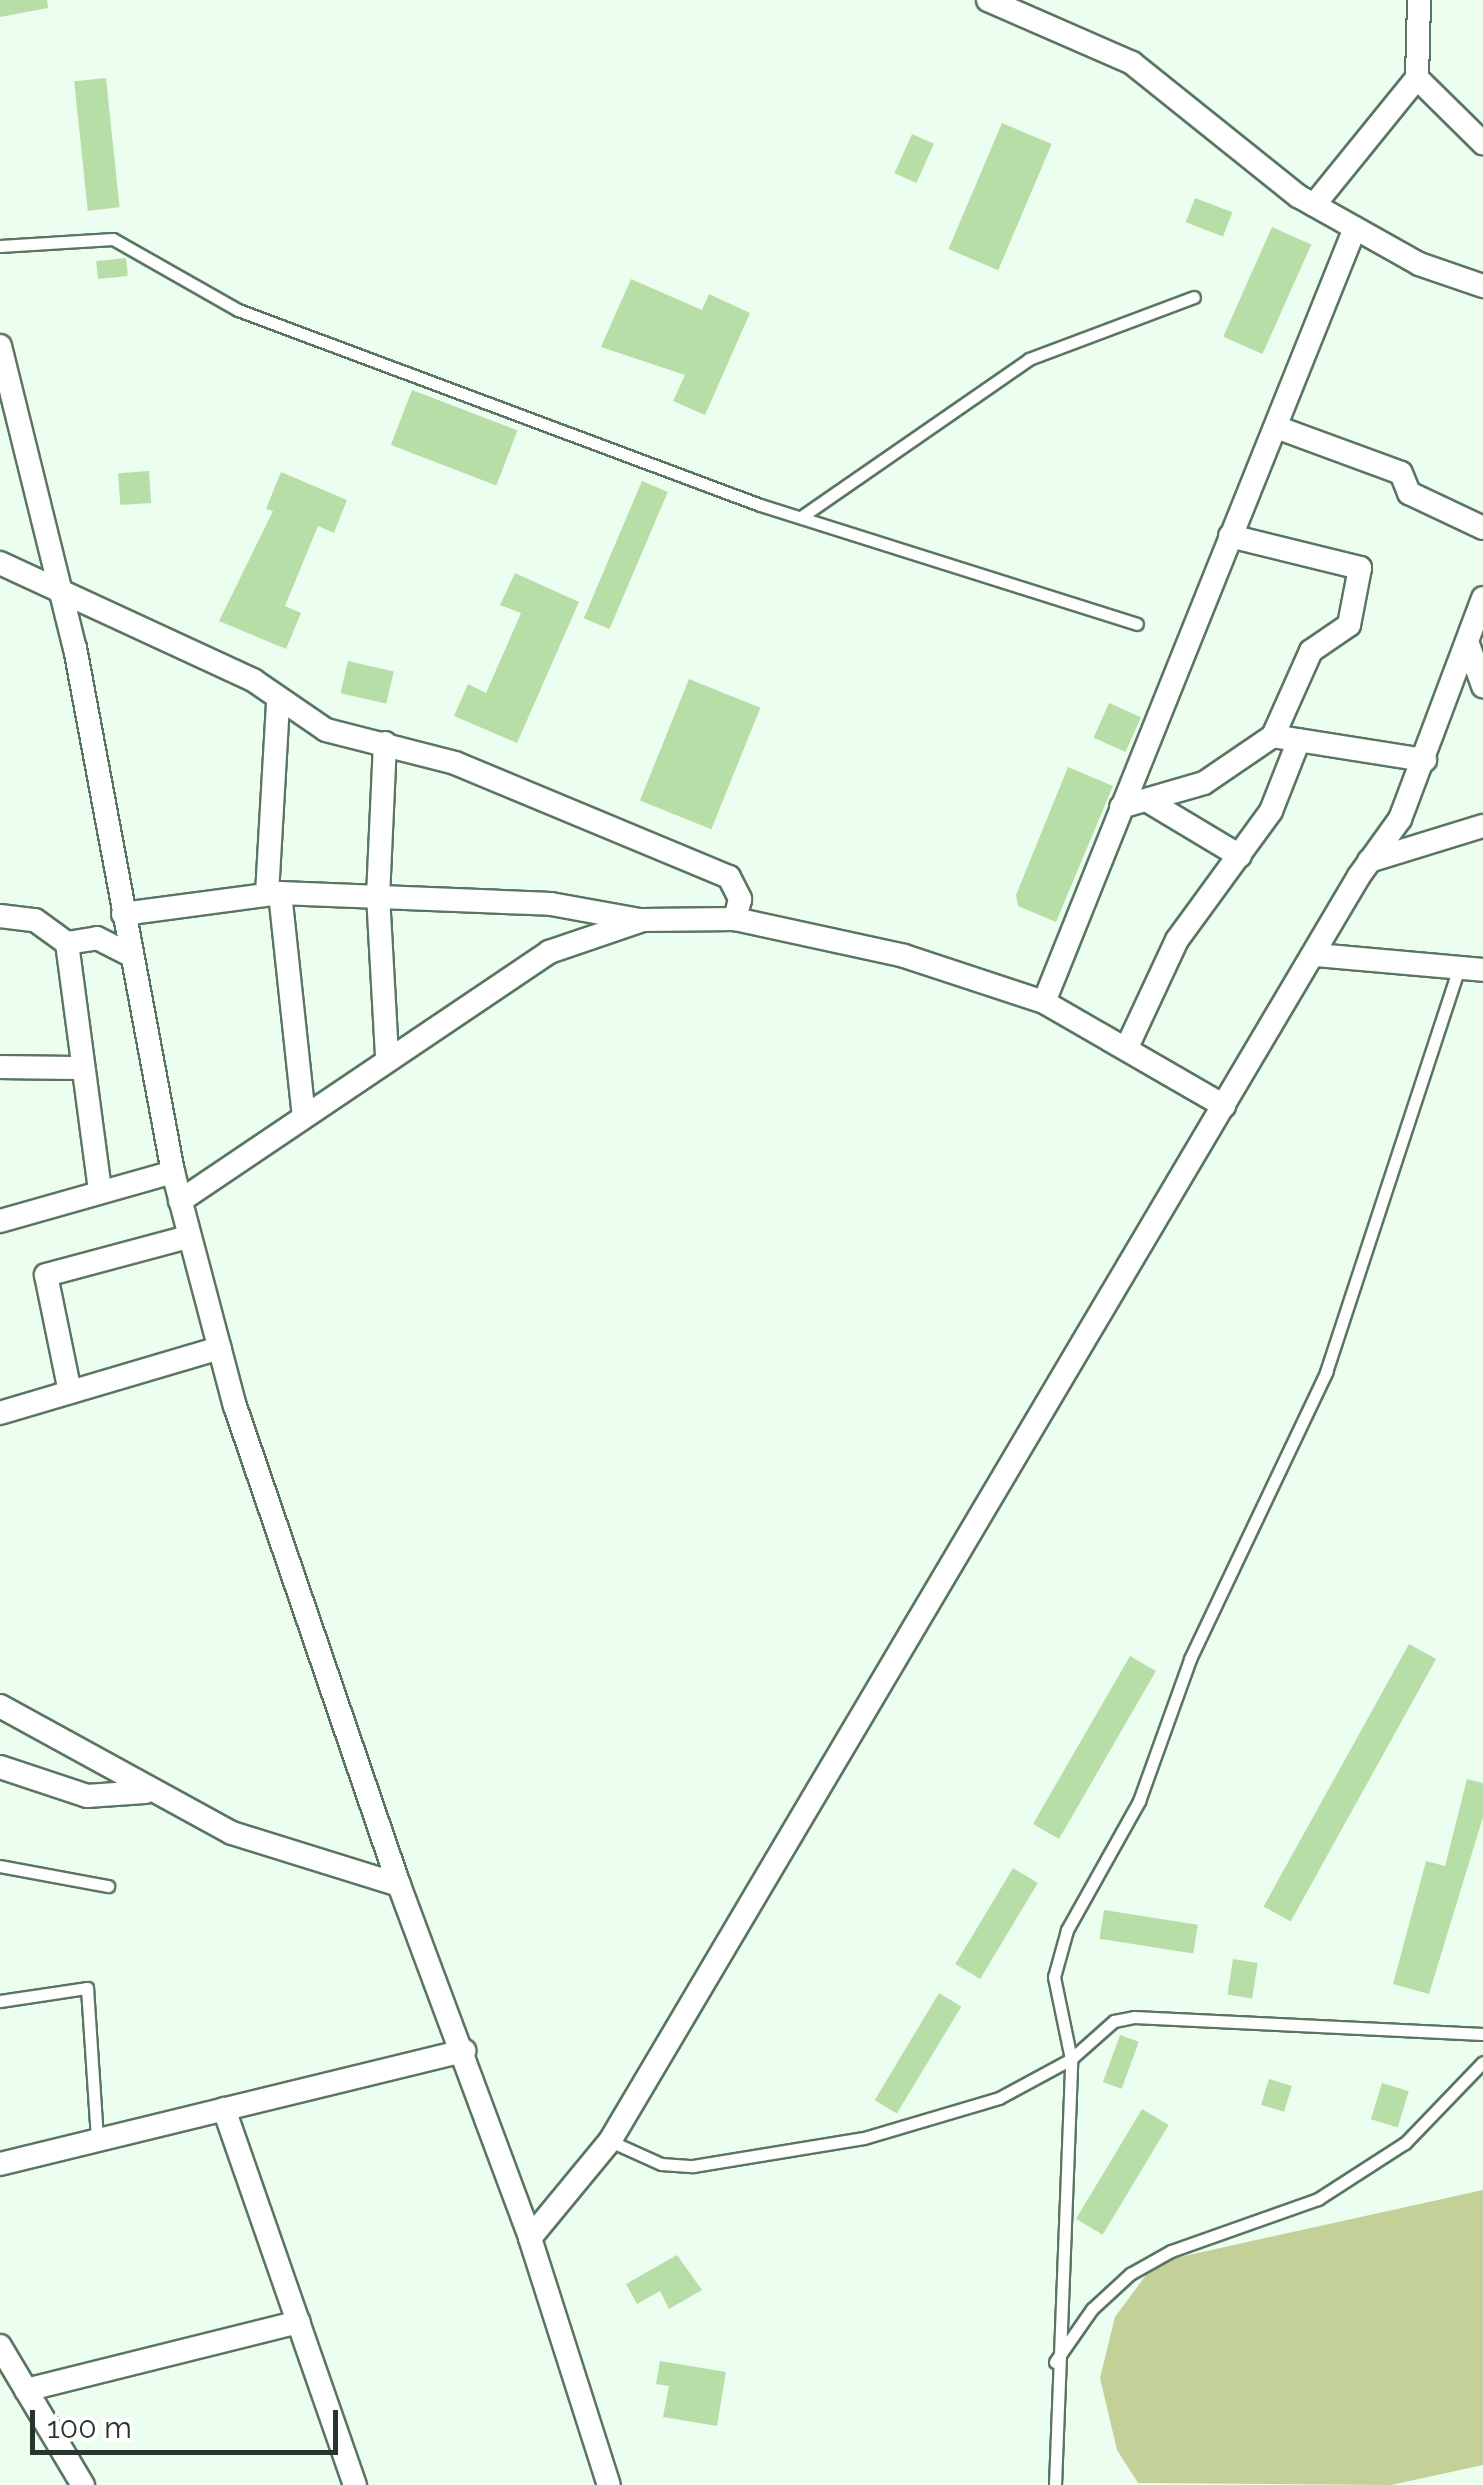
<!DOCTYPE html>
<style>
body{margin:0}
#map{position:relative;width:1483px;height:2485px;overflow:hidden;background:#ebfef0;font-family:Raleway,sans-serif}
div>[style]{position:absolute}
.green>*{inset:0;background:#c3d098}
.building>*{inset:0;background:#b8dea8;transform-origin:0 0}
.roads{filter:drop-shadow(2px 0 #5a7663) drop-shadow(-2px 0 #5a7663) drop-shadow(0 2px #5a7663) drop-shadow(0 -2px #5a7663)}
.service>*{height:11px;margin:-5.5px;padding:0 5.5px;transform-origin:5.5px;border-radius:5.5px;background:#fff}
.minor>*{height:22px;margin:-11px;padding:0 11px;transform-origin:11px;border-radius:11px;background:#fff}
span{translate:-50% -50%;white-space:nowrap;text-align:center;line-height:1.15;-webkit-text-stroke:8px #fff;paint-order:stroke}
.scale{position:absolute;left:30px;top:2410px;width:308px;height:45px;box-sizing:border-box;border:5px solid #28352c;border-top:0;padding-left:12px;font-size:30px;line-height:35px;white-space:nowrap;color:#28352c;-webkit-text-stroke:8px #fff;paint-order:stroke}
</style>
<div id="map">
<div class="green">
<div style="clip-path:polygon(1483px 2190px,1483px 2465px,1391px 2485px,1138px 2483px,1117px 2450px,1100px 2378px,1115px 2317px,1149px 2271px,1166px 2260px)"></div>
</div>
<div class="building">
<div style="clip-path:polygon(0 0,47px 0,48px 8px,0 17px)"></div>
<div style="left:106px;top:78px;width:130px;height:32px;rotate:84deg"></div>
<div style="left:1002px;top:123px;width:54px;height:137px;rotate:23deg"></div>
<div style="left:912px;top:134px;width:24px;height:43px;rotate:24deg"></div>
<div style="left:1195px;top:198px;width:40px;height:26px;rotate:21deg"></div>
<div style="left:1272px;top:227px;width:43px;height:120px;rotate:24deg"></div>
<div style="left:126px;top:258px;width:18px;height:30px;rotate:84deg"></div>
<div style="clip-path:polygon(631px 279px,702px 310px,709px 294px,750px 313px,705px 415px,673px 401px,685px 375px,601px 347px)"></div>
<div style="left:412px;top:390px;width:113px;height:59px;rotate:21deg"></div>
<div style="left:149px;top:471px;width:32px;height:31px;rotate:86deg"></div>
<div style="clip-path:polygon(281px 472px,347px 500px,334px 533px,318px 526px,285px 606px,301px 613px,286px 649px,219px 621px,273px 511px,266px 509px)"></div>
<div style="left:642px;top:481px;width:28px;height:149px;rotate:23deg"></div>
<div style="clip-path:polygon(515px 573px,579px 602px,517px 743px,454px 716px,468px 684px,486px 693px,521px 613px,500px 605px)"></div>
<div style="left:348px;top:661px;width:47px;height:33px;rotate:13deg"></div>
<div style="left:689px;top:679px;width:77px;height:131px;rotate:22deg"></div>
<div style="left:1109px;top:703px;width:35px;height:38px;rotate:24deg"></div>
<div style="clip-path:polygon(1068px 767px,1113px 786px,1056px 922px,1018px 906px,1016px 895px)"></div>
<div style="left:1409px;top:1644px;width:31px;height:300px;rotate:29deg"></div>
<div style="left:1130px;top:1656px;width:30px;height:194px;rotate:30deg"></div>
<div style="clip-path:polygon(1467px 1779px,1483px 1783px,1483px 1817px,1429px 1994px,1393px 1984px,1426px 1861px,1445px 1866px)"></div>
<div style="left:1013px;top:1868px;width:29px;height:112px;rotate:31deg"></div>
<div style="left:1104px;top:1910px;width:95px;height:29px;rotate:9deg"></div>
<div style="left:1233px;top:1959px;width:25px;height:36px;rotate:9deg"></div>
<div style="left:939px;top:1993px;width:26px;height:125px;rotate:31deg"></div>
<div style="left:1120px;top:2035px;width:20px;height:50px;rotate:20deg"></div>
<div style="left:1269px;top:2079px;width:24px;height:27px;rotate:17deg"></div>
<div style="left:1382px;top:2083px;width:28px;height:38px;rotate:17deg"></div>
<div style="left:1142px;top:2109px;width:31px;height:128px;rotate:31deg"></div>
<div style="clip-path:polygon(677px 2255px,702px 2290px,669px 2309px,660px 2291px,637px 2304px,626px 2284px)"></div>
<div style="clip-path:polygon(660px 2361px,726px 2372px,717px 2426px,663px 2417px,669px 2386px,656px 2384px)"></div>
</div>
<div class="roads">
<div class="service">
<div style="left:0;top:246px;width:113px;rotate:-3.5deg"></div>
<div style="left:113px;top:239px;width:144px;rotate:29.6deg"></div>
<div style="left:238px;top:310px;width:557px;rotate:20.48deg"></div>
<div style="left:760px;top:505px;width:395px;rotate:17.5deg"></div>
<div style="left:801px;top:517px;width:277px;rotate:-34.7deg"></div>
<div style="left:1029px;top:359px;width:176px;rotate:-20.6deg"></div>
<div style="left:0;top:1866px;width:110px;rotate:10.5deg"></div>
<div style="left:0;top:2001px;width:88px;rotate:-8.5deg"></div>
<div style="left:87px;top:1988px;width:151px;rotate:86.2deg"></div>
<div style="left:610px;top:2141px;width:56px;rotate:24.3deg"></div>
<div style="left:661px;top:2164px;width:32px;rotate:4deg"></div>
<div style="left:693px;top:2166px;width:173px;rotate:-9.3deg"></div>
<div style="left:864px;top:2138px;width:141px;rotate:-16.5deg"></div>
<div style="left:999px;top:2098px;width:82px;rotate:-28.4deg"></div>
<div style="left:1071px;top:2059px;width:57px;rotate:-41.5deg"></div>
<div style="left:1114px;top:2021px;width:20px;rotate:-11deg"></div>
<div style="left:1134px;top:2017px;width:349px;rotate:2.8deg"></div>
<div style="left:1055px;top:2362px;width:65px;rotate:-55.1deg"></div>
<div style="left:1092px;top:2309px;width:52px;rotate:-42.6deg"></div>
<div style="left:1130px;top:2274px;width:47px;rotate:-29.3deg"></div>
<div style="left:1171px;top:2251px;width:156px;rotate:-19.5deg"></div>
<div style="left:1318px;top:2199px;width:103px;rotate:-32.8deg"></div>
<div style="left:1405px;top:2143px;width:112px;rotate:-46.1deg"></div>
<div style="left:1055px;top:2485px;width:426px;rotate:-87.8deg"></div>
<div style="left:1071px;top:2059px;width:84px;rotate:-101.7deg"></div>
<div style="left:1054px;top:1977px;width:49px;rotate:-74.5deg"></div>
<div style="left:1067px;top:1930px;width:148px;rotate:-60.8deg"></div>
<div style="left:1139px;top:1801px;width:151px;rotate:-70.2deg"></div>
<div style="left:1190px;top:1659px;width:318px;rotate:-64.6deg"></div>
<div style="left:1326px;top:1372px;width:428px;rotate:-71.8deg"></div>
</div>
<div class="minor">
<div style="left:988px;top:0;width:157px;rotate:23.6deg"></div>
<div style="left:1132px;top:63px;width:213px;rotate:38.7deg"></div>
<div style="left:1298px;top:196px;width:139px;rotate:29.3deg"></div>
<div style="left:1419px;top:264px;width:68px;rotate:19deg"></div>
<div style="left:1417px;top:78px;width:93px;rotate:44.6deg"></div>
<div style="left:1314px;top:205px;width:164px;rotate:-51deg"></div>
<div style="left:1417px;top:78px;width:78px;rotate:-88.5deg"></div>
<div style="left:0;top:346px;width:311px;rotate:76.1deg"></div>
<div style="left:75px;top:648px;width:533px;rotate:79.41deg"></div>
<div style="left:173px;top:1172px;width:242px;rotate:75.2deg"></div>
<div style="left:235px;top:1406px;width:506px;rotate:71.1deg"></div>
<div style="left:399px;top:1885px;width:377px;rotate:69.6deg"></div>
<div style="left:530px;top:2238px;width:259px;rotate:72.3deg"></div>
<div style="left:1276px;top:427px;width:133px;rotate:20.2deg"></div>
<div style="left:1401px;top:473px;width:22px;rotate:68deg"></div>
<div style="left:1409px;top:493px;width:82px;rotate:25.3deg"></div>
<div style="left:1230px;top:536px;width:134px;rotate:13.8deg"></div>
<div style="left:1360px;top:568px;width:58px;rotate:100.9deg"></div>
<div style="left:1349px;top:625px;width:46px;rotate:145.6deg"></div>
<div style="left:1311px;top:651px;width:93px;rotate:114.1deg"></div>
<div style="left:0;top:563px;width:279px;rotate:24.8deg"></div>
<div style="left:253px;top:680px;width:88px;rotate:34.4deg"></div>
<div style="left:326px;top:730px;width:133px;rotate:14.3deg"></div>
<div style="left:455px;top:763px;width:297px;rotate:22.6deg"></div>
<div style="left:729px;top:877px;width:25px;rotate:63deg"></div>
<div style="left:740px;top:899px;width:21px;rotate:104deg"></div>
<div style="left:1468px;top:644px;width:45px;rotate:70.3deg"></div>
<div style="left:385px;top:743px;width:152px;rotate:92.6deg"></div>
<div style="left:378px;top:895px;width:161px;rotate:86.8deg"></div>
<div style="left:1148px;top:801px;width:107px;rotate:30.9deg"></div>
<div style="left:1121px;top:807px;width:86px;rotate:-16.1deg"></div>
<div style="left:1204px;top:783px;width:83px;rotate:-34.3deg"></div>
<div style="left:1273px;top:736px;width:154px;rotate:9deg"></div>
<div style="left:1369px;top:861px;width:119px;rotate:-17.1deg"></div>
<div style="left:280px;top:893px;width:224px;rotate:83.9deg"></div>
<div style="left:267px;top:894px;width:193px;rotate:-86.7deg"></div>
<div style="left:123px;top:914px;width:158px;rotate:-7.6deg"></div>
<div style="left:280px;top:893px;width:271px;rotate:2.3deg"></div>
<div style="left:551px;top:904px;width:89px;rotate:10.3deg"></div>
<div style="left:0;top:916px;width:35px;rotate:7deg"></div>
<div style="left:35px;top:920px;width:39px;rotate:36deg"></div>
<div style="left:67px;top:943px;width:30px;rotate:-9deg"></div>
<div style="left:97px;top:938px;width:38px;rotate:27deg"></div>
<div style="left:67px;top:943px;width:250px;rotate:82.4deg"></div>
<div style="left:1316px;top:955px;width:168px;rotate:5.1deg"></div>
<div style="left:1044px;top:1002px;width:834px;rotate:-68.11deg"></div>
<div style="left:1128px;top:1045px;width:116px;rotate:-65deg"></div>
<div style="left:1177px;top:940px;width:160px;rotate:-53.9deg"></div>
<div style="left:1271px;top:811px;width:76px;rotate:-68.5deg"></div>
<div style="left:0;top:1067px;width:83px;rotate:0.7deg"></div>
<div style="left:180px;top:1201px;width:445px;rotate:-34deg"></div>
<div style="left:549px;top:952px;width:99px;rotate:-18.8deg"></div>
<div style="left:643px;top:920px;width:92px;rotate:-0.6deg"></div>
<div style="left:735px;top:919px;width:173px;rotate:12.3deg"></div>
<div style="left:904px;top:956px;width:147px;rotate:18.2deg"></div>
<div style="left:1044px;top:1002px;width:208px;rotate:30deg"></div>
<div style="left:0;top:1221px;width:180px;rotate:-15.8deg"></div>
<div style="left:70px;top:1392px;width:119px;rotate:-101.6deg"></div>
<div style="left:46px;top:1275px;width:147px;rotate:-15deg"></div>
<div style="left:0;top:1413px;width:229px;rotate:-16.5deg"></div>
<div style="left:0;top:1706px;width:264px;rotate:28.7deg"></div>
<div style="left:232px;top:1833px;width:175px;rotate:17.3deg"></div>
<div style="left:0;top:1767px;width:92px;rotate:18.4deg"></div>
<div style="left:87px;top:1796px;width:58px;rotate:-3.9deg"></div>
<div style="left:224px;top:2109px;width:398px;rotate:70.8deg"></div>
<div style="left:0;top:2164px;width:478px;rotate:-13.7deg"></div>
<div style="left:530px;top:2238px;width:126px;rotate:-50.5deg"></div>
<div style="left:610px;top:2141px;width:1470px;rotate:-59.37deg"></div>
<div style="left:1359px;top:876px;width:70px;rotate:-54.3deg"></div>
<div style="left:1400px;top:819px;width:236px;rotate:-69.4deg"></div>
<div style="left:0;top:2346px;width:162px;rotate:59.2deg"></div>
<div style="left:26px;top:2390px;width:281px;rotate:-14deg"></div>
</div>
</div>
<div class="scale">100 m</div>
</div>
